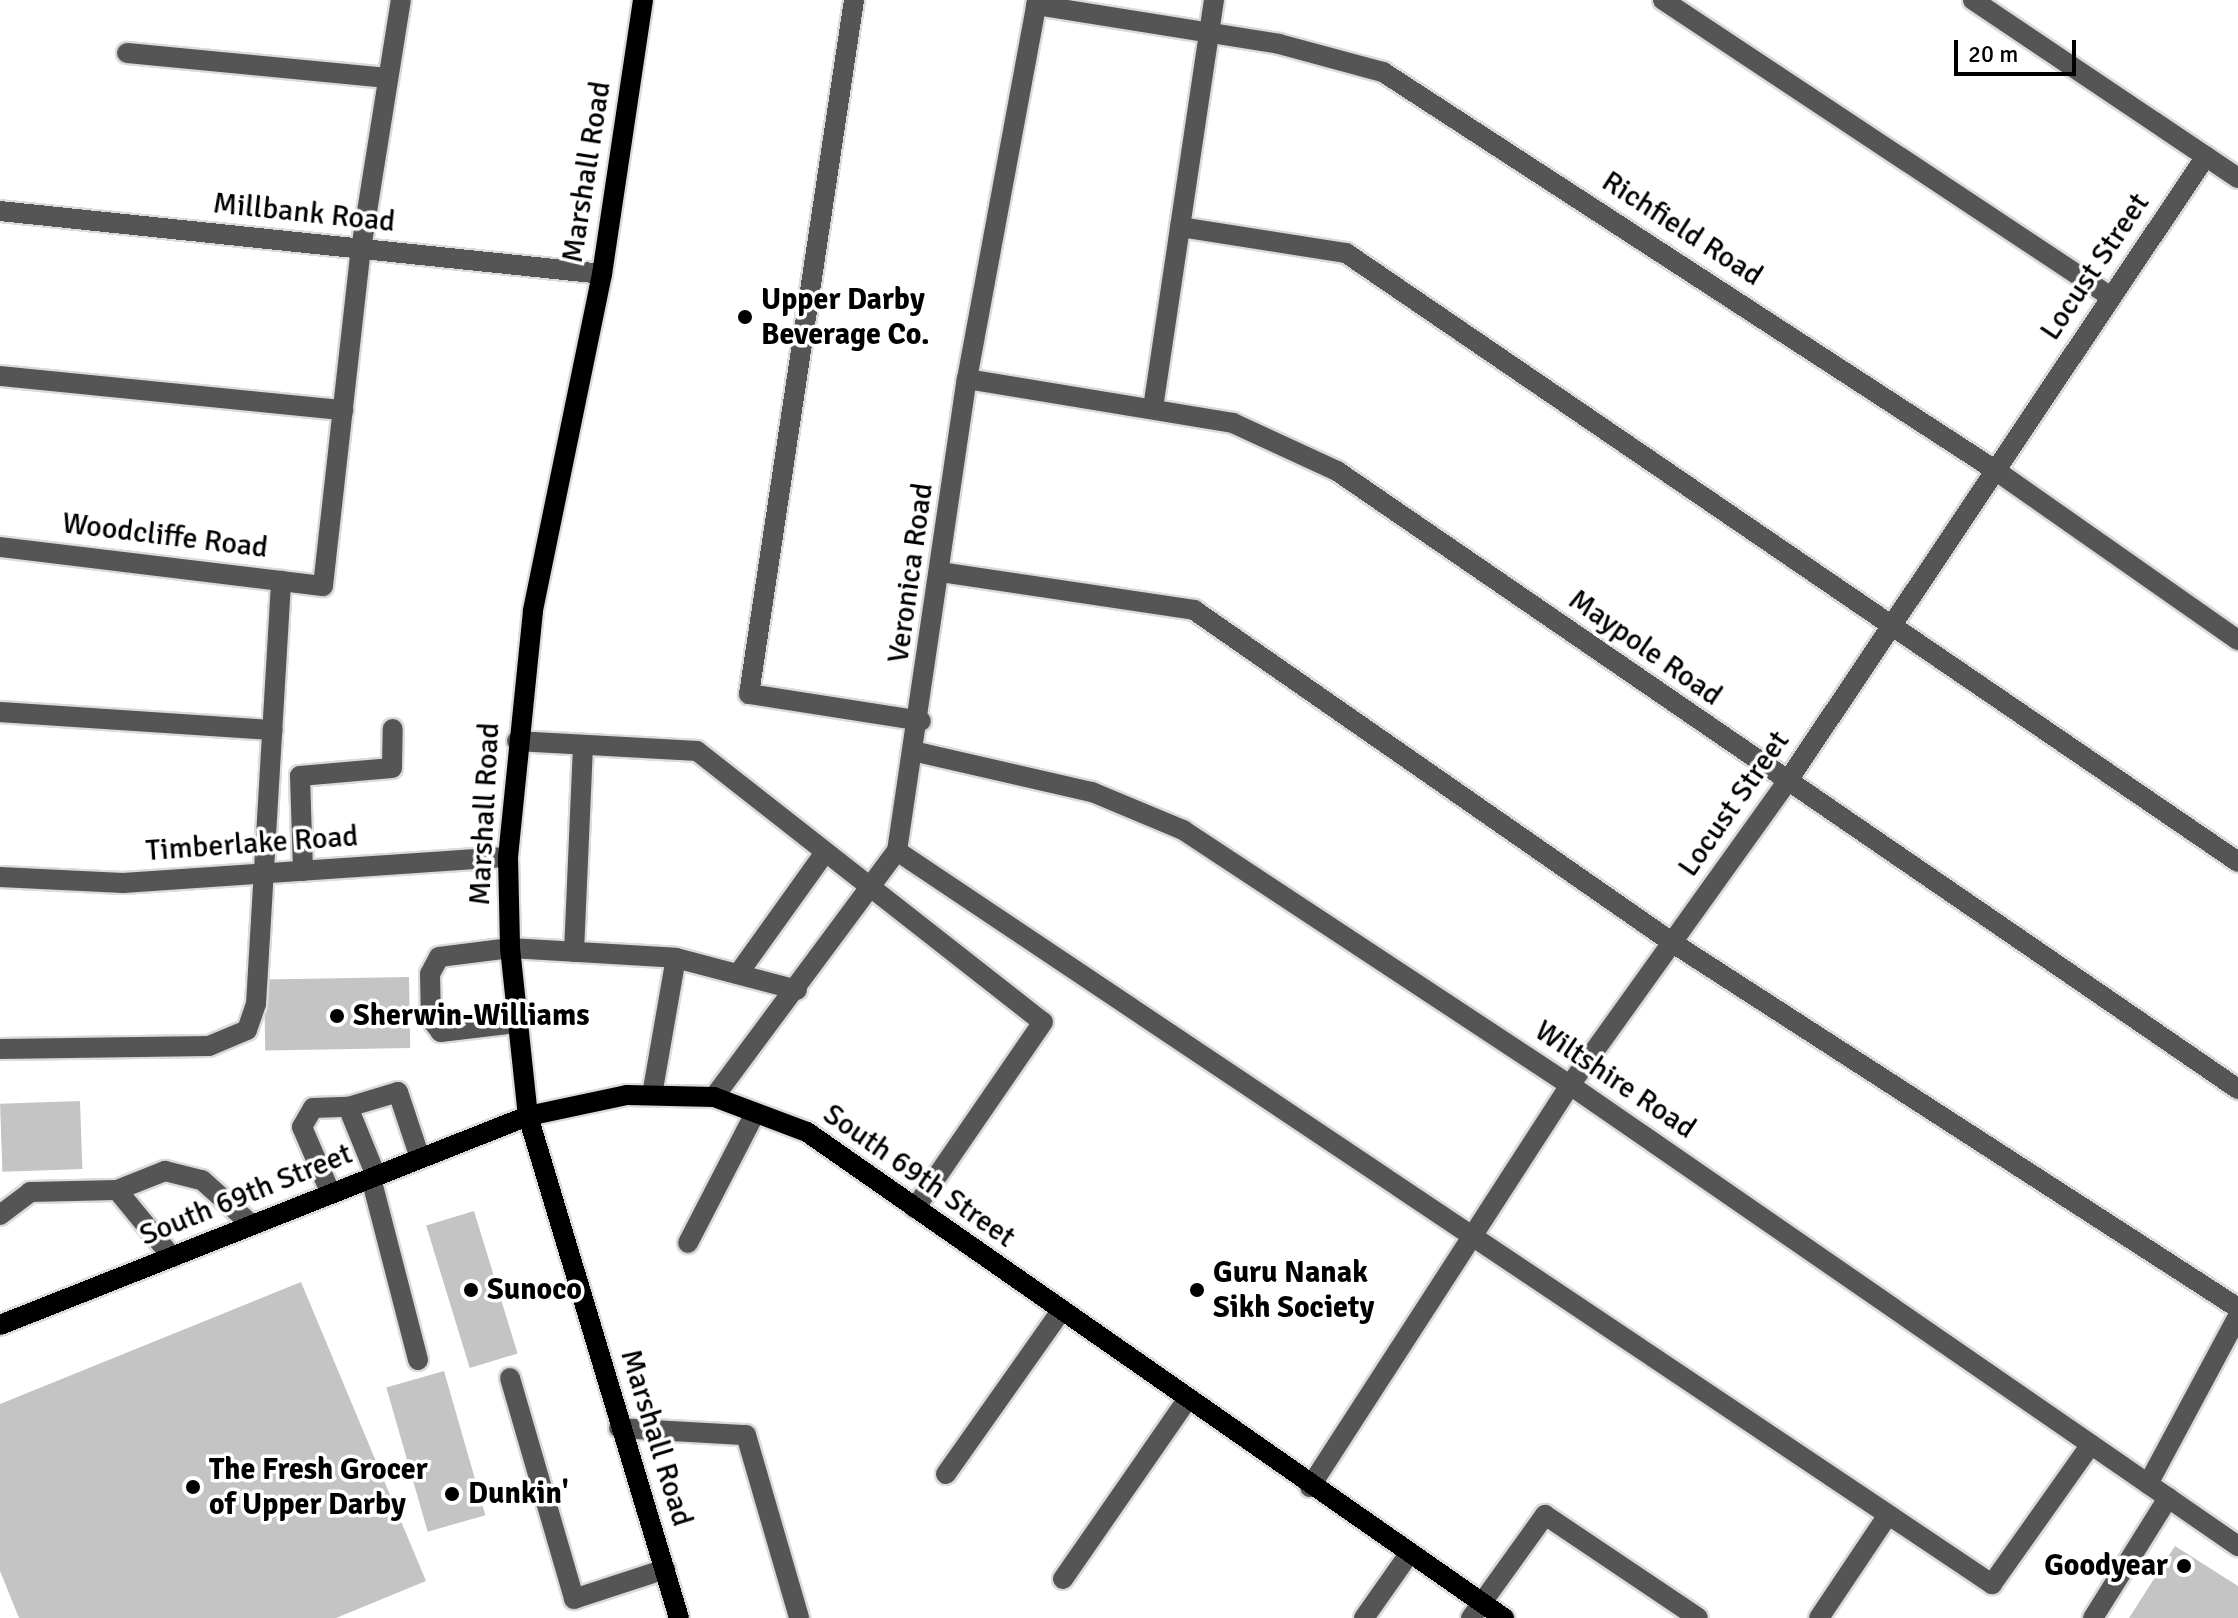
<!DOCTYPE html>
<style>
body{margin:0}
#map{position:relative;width:2238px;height:1618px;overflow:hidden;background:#fff;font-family:Signika,sans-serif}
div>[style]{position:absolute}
.building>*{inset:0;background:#c4c4c4;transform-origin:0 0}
.roads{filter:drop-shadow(2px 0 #dbdbdb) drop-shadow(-2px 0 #dbdbdb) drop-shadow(0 2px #dbdbdb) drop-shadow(0 -2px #dbdbdb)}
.minor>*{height:20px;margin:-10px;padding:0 10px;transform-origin:10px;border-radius:10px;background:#555}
.major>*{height:20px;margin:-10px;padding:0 10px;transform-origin:10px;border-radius:10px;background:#000}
.dots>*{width:22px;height:22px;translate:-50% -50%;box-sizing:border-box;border:4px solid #fff;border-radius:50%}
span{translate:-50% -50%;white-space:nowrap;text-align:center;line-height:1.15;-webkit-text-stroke:7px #fff;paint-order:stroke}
.street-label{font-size:30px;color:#000}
.poi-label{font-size:30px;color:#000;font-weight:700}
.left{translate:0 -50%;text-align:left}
.right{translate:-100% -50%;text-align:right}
.scale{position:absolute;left:1954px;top:40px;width:122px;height:36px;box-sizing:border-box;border:4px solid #000;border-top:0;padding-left:10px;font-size:24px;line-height:28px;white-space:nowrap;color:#000;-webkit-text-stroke:6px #fff;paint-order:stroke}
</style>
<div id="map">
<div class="building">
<div style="left:409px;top:977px;width:71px;height:145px;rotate:89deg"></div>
<div style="left:80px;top:1101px;width:68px;height:80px;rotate:88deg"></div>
<div style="left:474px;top:1211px;width:149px;height:50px;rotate:73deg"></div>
<div style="clip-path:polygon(301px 1282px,426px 1581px,336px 1618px,19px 1618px,0 1571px,0 1404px)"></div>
<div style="left:444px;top:1371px;width:150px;height:60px;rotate:74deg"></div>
<div style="clip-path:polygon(2175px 1546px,2238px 1586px,2238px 1618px,2129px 1618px)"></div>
</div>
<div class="roads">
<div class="minor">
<div style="left:854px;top:0;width:702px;rotate:98.6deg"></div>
<div style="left:749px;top:694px;width:174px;rotate:8.9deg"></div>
<div style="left:1663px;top:0;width:538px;rotate:33.54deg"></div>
<div style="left:1973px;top:0;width:319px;rotate:33.9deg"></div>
<div style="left:1036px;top:5px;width:246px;rotate:9.1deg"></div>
<div style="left:1279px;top:44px;width:108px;rotate:15.1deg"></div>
<div style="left:1383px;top:72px;width:730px;rotate:33.04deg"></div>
<div style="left:1995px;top:470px;width:297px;rotate:35deg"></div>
<div style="left:127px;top:53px;width:262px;rotate:5.5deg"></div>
<div style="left:0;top:211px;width:605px;rotate:5.97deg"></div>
<div style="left:1180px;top:227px;width:168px;rotate:8.9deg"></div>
<div style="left:1346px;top:253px;width:1080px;rotate:34.32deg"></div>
<div style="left:0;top:376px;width:345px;rotate:5.7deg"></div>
<div style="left:967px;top:379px;width:270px;rotate:9.4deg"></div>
<div style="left:1233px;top:423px;width:115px;rotate:24.8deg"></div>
<div style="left:1337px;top:471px;width:1093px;rotate:34.45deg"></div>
<div style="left:1153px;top:408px;width:413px;rotate:-81.5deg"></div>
<div style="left:0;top:547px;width:325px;rotate:6.9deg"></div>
<div style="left:323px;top:586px;width:339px;rotate:-83.6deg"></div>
<div style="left:361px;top:249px;width:252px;rotate:-80.9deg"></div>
<div style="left:941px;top:572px;width:256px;rotate:8.5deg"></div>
<div style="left:1194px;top:610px;width:583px;rotate:34.81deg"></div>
<div style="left:1673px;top:943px;width:673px;rotate:32.86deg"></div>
<div style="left:0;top:712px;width:273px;rotate:3.8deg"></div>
<div style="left:517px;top:741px;width:180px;rotate:3.2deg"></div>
<div style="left:697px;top:751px;width:439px;rotate:38.1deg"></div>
<div style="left:1043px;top:1022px;width:226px;rotate:124.5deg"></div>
<div style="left:917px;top:752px;width:180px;rotate:12.9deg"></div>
<div style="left:1092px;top:792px;width:99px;rotate:22.7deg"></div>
<div style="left:1183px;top:830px;width:463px;rotate:33.4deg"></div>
<div style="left:1570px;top:1085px;width:812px;rotate:34.61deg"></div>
<div style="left:897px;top:851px;width:1318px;rotate:33.8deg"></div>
<div style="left:1992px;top:1584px;width:171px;rotate:-54.7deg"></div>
<div style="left:303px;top:871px;width:95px;rotate:-91.8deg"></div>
<div style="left:300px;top:776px;width:92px;rotate:-5deg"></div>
<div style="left:392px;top:768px;width:39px;rotate:-89deg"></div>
<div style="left:0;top:877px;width:123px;rotate:2.8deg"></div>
<div style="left:123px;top:883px;width:386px;rotate:-3.9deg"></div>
<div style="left:574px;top:952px;width:207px;rotate:-87.5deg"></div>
<div style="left:738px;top:974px;width:148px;rotate:-54.4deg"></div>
<div style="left:516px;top:1023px;width:76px;rotate:173.2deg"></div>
<div style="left:441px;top:1032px;width:16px;rotate:-128deg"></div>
<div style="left:431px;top:1019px;width:45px;rotate:-91.3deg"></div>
<div style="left:430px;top:974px;width:19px;rotate:-62deg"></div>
<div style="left:439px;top:957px;width:72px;rotate:-7.2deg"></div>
<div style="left:510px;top:948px;width:166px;rotate:3.4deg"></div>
<div style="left:676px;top:958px;width:125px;rotate:14.8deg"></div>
<div style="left:0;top:1049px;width:209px;rotate:-0.8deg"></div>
<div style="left:209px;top:1046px;width:41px;rotate:-22.8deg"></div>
<div style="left:247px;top:1030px;width:28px;rotate:-71deg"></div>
<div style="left:256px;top:1004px;width:424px;rotate:-86.6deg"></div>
<div style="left:652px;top:1095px;width:139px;rotate:-80.1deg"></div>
<div style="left:714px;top:1097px;width:307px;rotate:-53.4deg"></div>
<div style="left:897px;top:851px;width:477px;rotate:-81.6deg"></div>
<div style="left:967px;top:379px;width:385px;rotate:-79.5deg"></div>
<div style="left:348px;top:1107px;width:52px;rotate:-16.7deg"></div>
<div style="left:398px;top:1092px;width:70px;rotate:71.6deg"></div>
<div style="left:371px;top:1178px;width:188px;rotate:75.5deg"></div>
<div style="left:117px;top:1190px;width:52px;rotate:-21.6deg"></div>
<div style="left:165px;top:1171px;width:38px;rotate:14deg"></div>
<div style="left:202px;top:1180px;width:67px;rotate:42deg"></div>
<div style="left:331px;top:1194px;width:73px;rotate:-113.4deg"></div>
<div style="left:302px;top:1127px;width:22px;rotate:-60deg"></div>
<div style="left:313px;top:1108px;width:35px;rotate:-2deg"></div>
<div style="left:348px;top:1107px;width:74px;rotate:67.9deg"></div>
<div style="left:0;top:1215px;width:38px;rotate:-37deg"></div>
<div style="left:30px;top:1192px;width:87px;rotate:-1.3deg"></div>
<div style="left:117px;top:1190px;width:87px;rotate:50.6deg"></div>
<div style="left:688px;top:1243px;width:146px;rotate:-62.7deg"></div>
<div style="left:510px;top:1378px;width:230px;rotate:73.8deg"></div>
<div style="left:574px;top:1599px;width:96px;rotate:-18.2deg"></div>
<div style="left:619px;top:1428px;width:127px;rotate:3.2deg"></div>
<div style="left:746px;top:1435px;width:191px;rotate:73.8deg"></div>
<div style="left:946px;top:1474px;width:199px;rotate:-54.8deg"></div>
<div style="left:2148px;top:1484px;width:191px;rotate:-61.8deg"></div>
<div style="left:1310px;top:1487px;width:479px;rotate:-57.1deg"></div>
<div style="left:1570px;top:1085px;width:373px;rotate:-54.4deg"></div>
<div style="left:1787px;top:782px;width:753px;rotate:-56.2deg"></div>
<div style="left:1063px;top:1579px;width:218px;rotate:-55.3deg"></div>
<div style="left:1364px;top:1618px;width:78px;rotate:-54.9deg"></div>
<div style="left:1471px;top:1618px;width:127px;rotate:-54.3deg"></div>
<div style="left:1545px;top:1515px;width:184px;rotate:33.9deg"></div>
<div style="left:1819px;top:1618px;width:124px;rotate:-56.2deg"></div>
<div style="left:2093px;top:1618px;width:142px;rotate:-58deg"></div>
</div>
<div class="major">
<div style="left:643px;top:0;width:277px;rotate:98.5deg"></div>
<div style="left:602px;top:274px;width:344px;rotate:101.6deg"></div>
<div style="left:533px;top:611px;width:247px;rotate:95.8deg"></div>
<div style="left:508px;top:857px;width:91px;rotate:88.7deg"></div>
<div style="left:510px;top:948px;width:169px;rotate:83.9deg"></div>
<div style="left:528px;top:1116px;width:524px;rotate:73.26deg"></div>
<div style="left:0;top:1325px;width:568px;rotate:-21.6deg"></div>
<div style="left:528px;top:1116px;width:101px;rotate:-12deg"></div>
<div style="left:627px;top:1095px;width:87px;rotate:1.3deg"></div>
<div style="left:714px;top:1097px;width:99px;rotate:20.6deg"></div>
<div style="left:807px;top:1132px;width:850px;rotate:34.89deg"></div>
</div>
</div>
<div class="dots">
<div style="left:745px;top:317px;background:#000"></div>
<div style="left:337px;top:1016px;background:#000"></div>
<div style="left:471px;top:1290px;background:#000"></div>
<div style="left:1197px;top:1290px;background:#000"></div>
<div style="left:193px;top:1487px;background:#000"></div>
<div style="left:452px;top:1494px;background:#000"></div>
<div style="left:2184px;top:1566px;background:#000"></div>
</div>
<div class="street-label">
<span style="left:587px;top:172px;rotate:-81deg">Marshall Road</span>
<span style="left:304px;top:213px;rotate:6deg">Millbank Road</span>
<span style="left:1682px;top:229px;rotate:33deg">Richfield Road</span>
<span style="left:2095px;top:267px;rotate:-56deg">Locust Street</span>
<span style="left:165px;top:536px;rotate:7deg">Woodcliffe Road</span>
<span style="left:911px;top:573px;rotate:-82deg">Veronica Road</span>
<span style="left:1645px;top:648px;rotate:35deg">Maypole Road</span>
<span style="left:1734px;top:804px;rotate:-55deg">Locust Street</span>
<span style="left:485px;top:814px;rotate:-87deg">Marshall Road</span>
<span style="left:252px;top:844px;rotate:-4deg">Timberlake Road</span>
<span style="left:1615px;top:1080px;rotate:34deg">Wiltshire Road</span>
<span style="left:919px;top:1176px;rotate:35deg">South 69th Street</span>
<span style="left:246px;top:1195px;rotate:-22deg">South 69th Street</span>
<span style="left:656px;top:1438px;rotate:73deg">Marshall Road</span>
</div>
<div class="poi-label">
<span class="left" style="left:761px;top:317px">Upper Darby<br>Beverage Co.</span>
<span class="left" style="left:353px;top:1016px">Sherwin-Williams</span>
<span class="left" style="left:1213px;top:1290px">Guru Nanak<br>Sikh Society</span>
<span class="left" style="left:487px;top:1290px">Sunoco</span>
<span class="left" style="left:209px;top:1487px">The Fresh Grocer<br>of Upper Darby</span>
<span class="left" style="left:468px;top:1494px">Dunkin'</span>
<span class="right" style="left:2168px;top:1566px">Goodyear</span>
</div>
<div class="scale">20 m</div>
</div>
